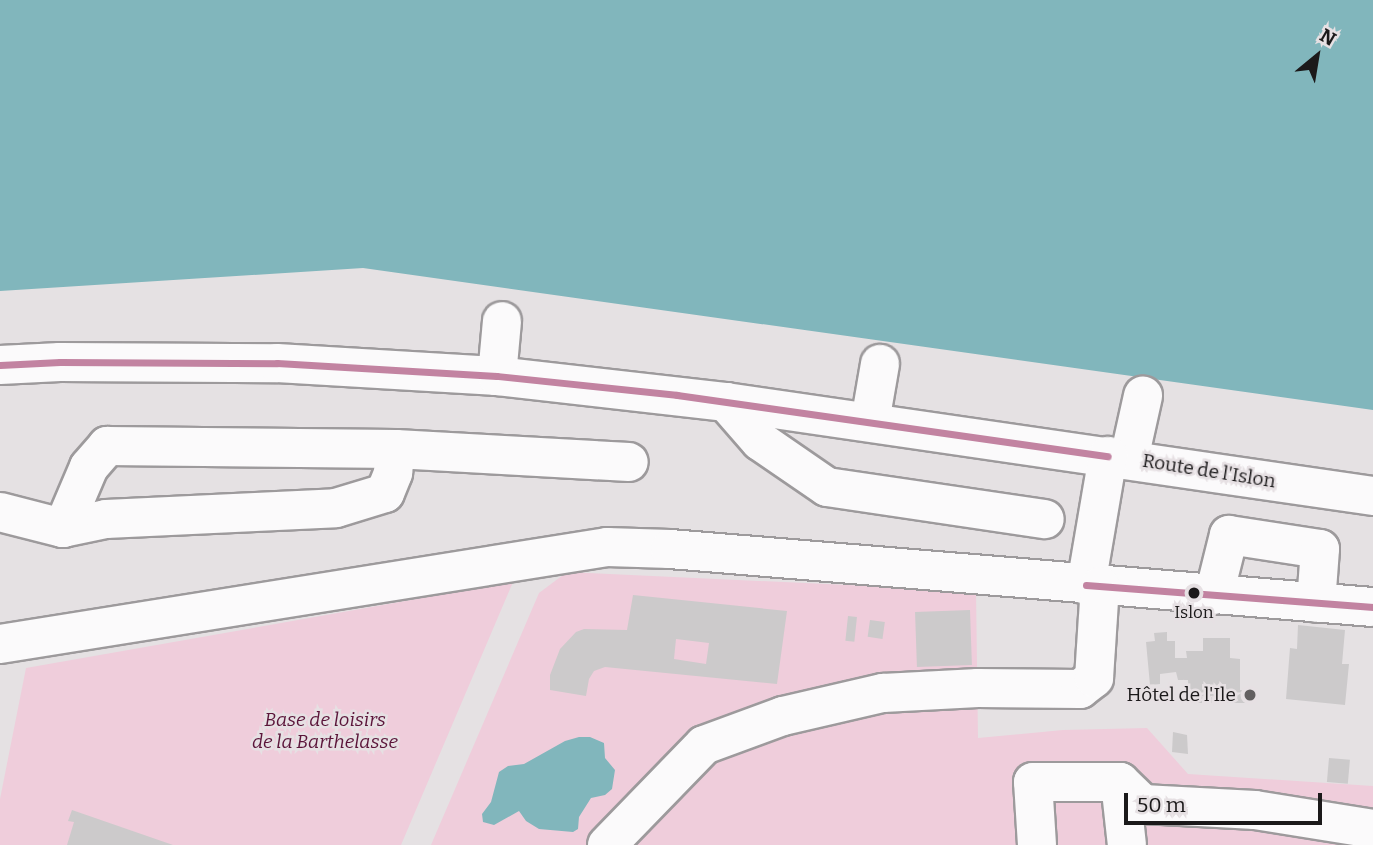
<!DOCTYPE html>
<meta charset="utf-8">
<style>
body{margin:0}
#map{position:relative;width:1373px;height:845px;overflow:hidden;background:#e5e1e3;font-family:Bitter,serif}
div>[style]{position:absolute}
.green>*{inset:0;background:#efcddb}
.water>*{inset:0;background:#81b6bc}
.building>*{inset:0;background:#cccacb;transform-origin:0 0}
.roads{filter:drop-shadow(2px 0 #9d9a9c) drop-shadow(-2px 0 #9d9a9c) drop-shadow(0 2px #9d9a9c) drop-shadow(0 -2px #9d9a9c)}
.minor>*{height:38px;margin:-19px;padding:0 19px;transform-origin:19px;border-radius:19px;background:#fbfafb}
.bus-1>*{height:7px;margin:-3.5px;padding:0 3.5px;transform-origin:3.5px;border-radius:3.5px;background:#c283a1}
.dots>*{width:19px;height:19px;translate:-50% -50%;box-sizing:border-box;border:4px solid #e6e0e3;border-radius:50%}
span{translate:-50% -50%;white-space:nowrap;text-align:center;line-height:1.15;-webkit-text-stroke:5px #e6e0e3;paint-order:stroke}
.bus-label{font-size:17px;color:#1b191a}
.street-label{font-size:19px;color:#1b191a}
.poi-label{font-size:19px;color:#1b191a}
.right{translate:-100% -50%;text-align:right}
.park-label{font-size:19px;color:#5b153a;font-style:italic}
.north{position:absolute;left:1282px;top:21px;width:70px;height:70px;-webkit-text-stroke:5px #e6e0e3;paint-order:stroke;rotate:30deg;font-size:19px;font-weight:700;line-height:28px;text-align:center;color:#1b191a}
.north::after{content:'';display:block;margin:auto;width:24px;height:32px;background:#1b191a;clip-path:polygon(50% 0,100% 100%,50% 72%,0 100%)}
.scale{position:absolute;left:1124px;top:793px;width:198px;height:32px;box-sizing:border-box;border:4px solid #1b191a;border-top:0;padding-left:9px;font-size:21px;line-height:24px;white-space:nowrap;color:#1b191a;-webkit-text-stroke:5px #e6e0e3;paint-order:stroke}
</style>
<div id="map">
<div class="green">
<div style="clip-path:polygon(567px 572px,976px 591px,978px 738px,1063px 730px,1147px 728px,1188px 774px,1373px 786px,1373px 845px,431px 845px,539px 593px)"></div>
<div style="clip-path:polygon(513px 582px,401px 845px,0 845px,0 799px,26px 668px)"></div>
</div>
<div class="water">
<div style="clip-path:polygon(0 0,1373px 0,1373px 410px,363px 268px,0 291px)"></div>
<div style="clip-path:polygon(579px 737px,590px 737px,604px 743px,605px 758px,615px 770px,612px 789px,605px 795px,591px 798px,579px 817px,578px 829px,573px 832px,539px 829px,526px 821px,519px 811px,494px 825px,483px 822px,482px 814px,491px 802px,499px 772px,508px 766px,524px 764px,565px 741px)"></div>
</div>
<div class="building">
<div style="clip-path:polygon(evenodd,633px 595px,787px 611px,777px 684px,605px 667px,594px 671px,589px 679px,586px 696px,550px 690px,550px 675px,560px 649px,576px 632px,584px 629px,627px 630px,633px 595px,676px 639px,709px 643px,706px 664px,674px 659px,676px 639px)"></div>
<div style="left:970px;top:610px;width:55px;height:55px;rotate:88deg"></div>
<div style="left:848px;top:616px;width:9px;height:25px;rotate:6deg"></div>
<div style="left:870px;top:620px;width:15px;height:17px;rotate:8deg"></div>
<div style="clip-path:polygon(1298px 625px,1345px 630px,1342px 664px,1349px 664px,1345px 705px,1286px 699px,1290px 648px,1297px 649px)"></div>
<div style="clip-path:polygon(1167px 632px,1167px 641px,1175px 641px,1175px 658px,1187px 658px,1186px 651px,1203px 651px,1203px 638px,1230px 638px,1230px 658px,1240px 659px,1240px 690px,1251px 690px,1250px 703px,1189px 703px,1188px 680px,1178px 680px,1176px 672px,1160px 674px,1160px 684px,1150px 685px,1146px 642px,1155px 641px,1154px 633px)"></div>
<div style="clip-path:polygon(1173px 732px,1187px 735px,1188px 754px,1172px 752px)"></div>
<div style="left:1329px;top:758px;width:21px;height:24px;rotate:5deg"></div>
<div style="clip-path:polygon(72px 810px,173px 845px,67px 845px,74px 822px,68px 821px)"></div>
</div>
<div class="roads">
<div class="minor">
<div style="left:0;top:365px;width:60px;rotate:-2.9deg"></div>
<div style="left:60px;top:362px;width:217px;rotate:0.3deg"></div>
<div style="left:277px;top:363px;width:220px;rotate:3.4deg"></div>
<div style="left:497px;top:376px;width:230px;rotate:6.5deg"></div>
<div style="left:726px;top:402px;width:654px;rotate:8.27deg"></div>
<div style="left:497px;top:376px;width:55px;rotate:-84.8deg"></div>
<div style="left:726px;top:402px;width:52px;rotate:48.9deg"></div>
<div style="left:760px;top:441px;width:81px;rotate:34.5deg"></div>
<div style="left:827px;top:487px;width:220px;rotate:8.4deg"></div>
<div style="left:870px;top:422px;width:59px;rotate:-80.2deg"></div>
<div style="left:1129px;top:459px;width:65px;rotate:-77.5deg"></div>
<div style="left:0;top:512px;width:65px;rotate:14.3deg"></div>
<div style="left:63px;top:528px;width:66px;rotate:-66.9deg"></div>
<div style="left:89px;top:467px;width:28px;rotate:-49deg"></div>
<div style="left:107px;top:446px;width:289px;rotate:0.6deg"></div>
<div style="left:396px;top:449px;width:233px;rotate:3.2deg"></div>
<div style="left:63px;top:528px;width:44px;rotate:-11.8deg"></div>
<div style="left:106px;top:519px;width:230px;rotate:-2.7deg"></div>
<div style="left:336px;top:508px;width:51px;rotate:-17deg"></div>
<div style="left:385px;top:493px;width:22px;rotate:-68deg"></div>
<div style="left:393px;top:473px;width:24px;rotate:-83deg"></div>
<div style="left:1086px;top:585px;width:131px;rotate:-80.3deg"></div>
<div style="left:1214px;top:595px;width:62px;rotate:-76deg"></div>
<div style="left:1229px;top:535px;width:92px;rotate:8.7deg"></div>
<div style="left:1320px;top:549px;width:54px;rotate:94.2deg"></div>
<div style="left:0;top:644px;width:615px;rotate:-9.08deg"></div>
<div style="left:607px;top:547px;width:63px;rotate:1.8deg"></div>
<div style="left:670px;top:549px;width:705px;rotate:4.72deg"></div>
<div style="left:1120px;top:782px;width:63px;rotate:83.7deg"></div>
<div style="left:607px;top:845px;width:139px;rotate:-45.9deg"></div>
<div style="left:704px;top:745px;width:84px;rotate:-20.2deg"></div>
<div style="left:783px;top:716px;width:103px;rotate:-13deg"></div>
<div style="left:883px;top:693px;width:95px;rotate:-3deg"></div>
<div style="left:978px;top:688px;width:102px;rotate:0.6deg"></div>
<div style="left:1080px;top:689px;width:18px;rotate:-38deg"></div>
<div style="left:1094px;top:678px;width:92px;rotate:-86.3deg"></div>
<div style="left:1037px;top:845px;width:63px;rotate:-93.6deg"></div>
<div style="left:1033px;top:782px;width:87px"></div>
<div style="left:1120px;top:782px;width:32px;rotate:44deg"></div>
<div style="left:1143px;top:804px;width:112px;rotate:3.1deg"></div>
<div style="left:1255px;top:810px;width:120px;rotate:9.1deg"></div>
</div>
</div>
<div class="bus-1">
<div style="left:0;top:365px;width:60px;rotate:-2.9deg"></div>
<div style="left:60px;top:362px;width:217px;rotate:0.3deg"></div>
<div style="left:277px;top:363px;width:220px;rotate:3.4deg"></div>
<div style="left:497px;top:376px;width:181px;rotate:6deg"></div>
<div style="left:677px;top:395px;width:435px;rotate:8.1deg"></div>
<div style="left:1086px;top:585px;width:288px;rotate:4.4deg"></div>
</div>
<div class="dots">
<div style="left:1194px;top:593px;background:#1b191a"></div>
<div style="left:1250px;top:695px;background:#625f60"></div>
</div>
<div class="bus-label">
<span style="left:1194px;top:613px">Islon</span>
</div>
<div class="street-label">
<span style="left:1209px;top:471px;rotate:9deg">Route de l'Islon</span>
</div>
<div class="poi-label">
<span class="right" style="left:1236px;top:695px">Hôtel de l'Ile</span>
</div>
<div class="park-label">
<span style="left:325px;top:731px">Base de loisirs<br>de la Barthelasse</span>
</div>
<div class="north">N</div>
<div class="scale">50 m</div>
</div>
